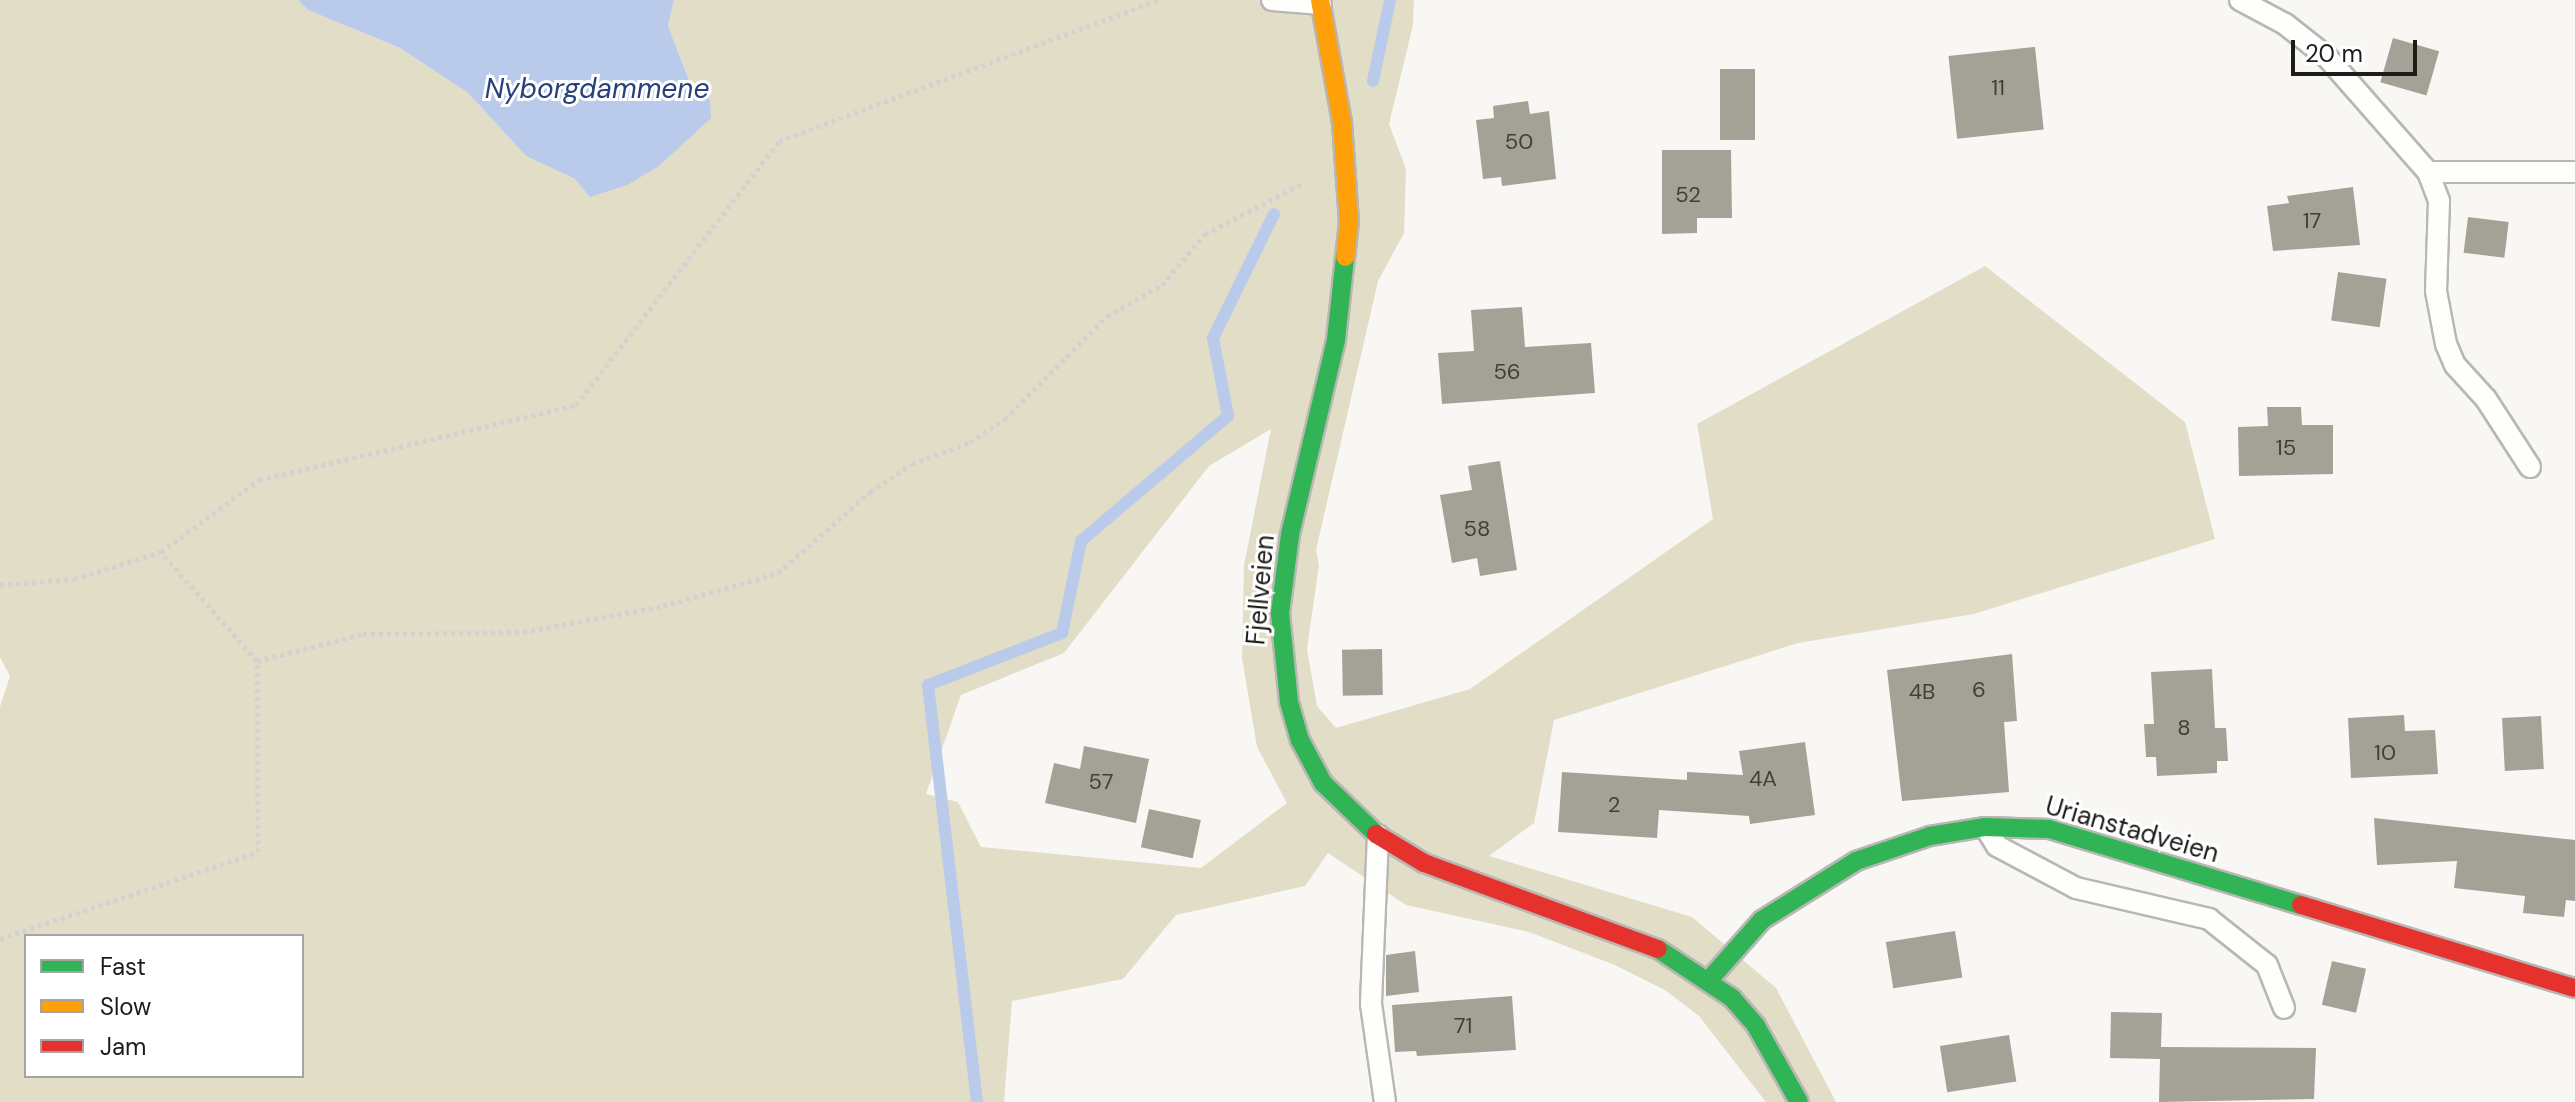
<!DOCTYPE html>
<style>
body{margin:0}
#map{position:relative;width:2575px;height:1102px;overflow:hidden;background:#f8f7f3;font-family:"DM Sans",sans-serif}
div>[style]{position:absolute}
.green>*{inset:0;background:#e2ddc7}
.water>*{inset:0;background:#bacaeb}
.stream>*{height:12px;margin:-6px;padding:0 6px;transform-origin:6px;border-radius:6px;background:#bacaeb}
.building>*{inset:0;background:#a4a296;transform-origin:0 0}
.path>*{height:5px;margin-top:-2.5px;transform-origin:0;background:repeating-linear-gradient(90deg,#d3d2d1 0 4px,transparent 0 8px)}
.roads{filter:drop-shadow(2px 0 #b8b7b4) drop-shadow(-2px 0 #b8b7b4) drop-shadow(0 2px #b8b7b4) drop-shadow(0 -2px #b8b7b4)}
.lane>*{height:20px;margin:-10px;padding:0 10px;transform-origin:10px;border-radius:10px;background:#fefefd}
.fast>*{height:18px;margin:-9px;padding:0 9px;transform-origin:9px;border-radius:9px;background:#30b455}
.slow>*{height:18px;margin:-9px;padding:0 9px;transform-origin:9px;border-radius:9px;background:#ff9f0a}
.jam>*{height:18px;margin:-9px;padding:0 9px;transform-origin:9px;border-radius:9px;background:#e5322d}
span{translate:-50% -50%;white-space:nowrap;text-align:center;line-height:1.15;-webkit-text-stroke:6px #fff;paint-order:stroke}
.number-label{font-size:22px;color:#3f3e39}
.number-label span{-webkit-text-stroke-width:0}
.street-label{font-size:26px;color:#1d1c1a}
.water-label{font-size:28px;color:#28407b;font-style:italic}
.legend{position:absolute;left:24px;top:934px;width:280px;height:144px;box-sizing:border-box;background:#fff;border:2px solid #a5a4a3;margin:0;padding:10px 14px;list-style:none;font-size:24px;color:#1d1c1a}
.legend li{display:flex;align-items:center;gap:16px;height:40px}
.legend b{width:40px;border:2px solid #a5a4a3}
.scale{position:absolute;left:2291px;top:40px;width:126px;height:36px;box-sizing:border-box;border:4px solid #1d1c1a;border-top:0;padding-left:10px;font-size:24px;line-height:28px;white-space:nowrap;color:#1d1c1a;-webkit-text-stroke:6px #fff;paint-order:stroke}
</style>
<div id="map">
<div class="green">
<div style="clip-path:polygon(evenodd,0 0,298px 0,308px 10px,400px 48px,468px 93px,526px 156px,575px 179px,710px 100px,690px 83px,668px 26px,674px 0,1414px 0,1413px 25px,1389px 124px,1406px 169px,1404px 233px,1378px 281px,1316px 550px,1319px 565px,1307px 649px,1317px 706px,1336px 728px,1470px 689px,1713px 519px,1697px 424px,1985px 266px,2185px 422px,2215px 539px,1974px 614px,1798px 643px,1554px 720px,1534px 823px,1489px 856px,1692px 917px,1776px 988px,1836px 1102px,1766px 1102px,1699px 1016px,1665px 990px,1615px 965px,1529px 932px,1406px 905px,1328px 853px,1305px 886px,1176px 915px,1123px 979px,1012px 1001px,1004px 1102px,0 1102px,0 707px,10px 676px,0 657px,0 0,1271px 429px,1244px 565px,1242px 658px,1257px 747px,1287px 803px,1201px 868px,981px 847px,958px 802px,926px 794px,961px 695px,1064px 653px,1209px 466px,1271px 429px,0 0,26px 936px,302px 936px,302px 1076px,26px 1076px,26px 936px)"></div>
</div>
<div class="water">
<div style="clip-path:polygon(298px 0,674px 0,668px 26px,690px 83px,710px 100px,711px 118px,659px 166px,627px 185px,590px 197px,575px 179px,526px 156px,468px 93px,400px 48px,308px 10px)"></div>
</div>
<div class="stream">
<div style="left:1373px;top:81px;width:83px;rotate:-78.1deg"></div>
<div style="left:977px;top:1102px;width:420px;rotate:-96.7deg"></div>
<div style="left:928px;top:685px;width:144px;rotate:-21.2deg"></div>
<div style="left:1062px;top:633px;width:94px;rotate:-78.3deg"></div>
<div style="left:1081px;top:541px;width:193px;rotate:-40.4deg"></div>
<div style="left:1228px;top:416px;width:79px;rotate:-100.9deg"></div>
<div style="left:1213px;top:338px;width:138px;rotate:-63.8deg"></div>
</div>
<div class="building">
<div style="left:2393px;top:38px;width:48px;height:46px;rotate:16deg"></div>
<div style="left:2035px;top:47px;width:83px;height:87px;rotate:84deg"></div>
<div style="left:1720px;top:69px;width:35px;height:71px"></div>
<div style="clip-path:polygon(1528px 101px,1530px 114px,1549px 111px,1556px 179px,1502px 186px,1501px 177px,1483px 179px,1476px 120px,1494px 118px,1493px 106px)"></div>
<div style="clip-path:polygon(1662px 150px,1731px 150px,1732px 218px,1697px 218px,1697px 233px,1662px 234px)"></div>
<div style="clip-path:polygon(2353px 187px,2360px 245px,2273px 251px,2267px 206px,2289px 203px,2287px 196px)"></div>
<div style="left:2468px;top:217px;width:41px;height:36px;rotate:7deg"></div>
<div style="left:2338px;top:272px;width:49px;height:49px;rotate:8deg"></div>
<div style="clip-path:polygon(1522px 307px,1525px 347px,1591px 343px,1595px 393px,1442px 404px,1438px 353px,1474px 351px,1471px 310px)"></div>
<div style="clip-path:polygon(2267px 407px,2301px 407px,2302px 425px,2333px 425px,2333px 474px,2239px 476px,2238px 427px,2268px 426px)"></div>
<div style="clip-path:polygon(1500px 461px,1517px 570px,1480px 576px,1477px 558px,1452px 563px,1440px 495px,1472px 490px,1468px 466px)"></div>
<div style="left:1382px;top:649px;width:46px;height:40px;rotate:89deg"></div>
<div style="clip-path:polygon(2012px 654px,2017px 721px,2004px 722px,2009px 792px,1902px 801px,1887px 670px)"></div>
<div style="clip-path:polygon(2212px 669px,2215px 728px,2226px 728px,2228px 761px,2217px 761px,2217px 773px,2157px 776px,2156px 757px,2146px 757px,2144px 724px,2154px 724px,2151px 672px)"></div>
<div style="clip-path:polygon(2404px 715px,2405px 731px,2435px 730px,2438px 774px,2351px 778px,2348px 718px)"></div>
<div style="left:2541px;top:716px;width:53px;height:39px;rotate:87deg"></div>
<div style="clip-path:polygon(1805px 742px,1815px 815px,1750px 824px,1749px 816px,1659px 810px,1657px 838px,1558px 832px,1562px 772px,1687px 780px,1687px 772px,1743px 775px,1739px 751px)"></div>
<div style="clip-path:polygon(1084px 746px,1149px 759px,1136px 823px,1045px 803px,1054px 763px,1080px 769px)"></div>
<div style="left:1149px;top:809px;width:53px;height:39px;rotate:12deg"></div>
<div style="clip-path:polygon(2374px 818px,2575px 840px,2575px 901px,2566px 900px,2564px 917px,2523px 913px,2525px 896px,2454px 888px,2457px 861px,2377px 865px)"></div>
<div style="left:1955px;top:931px;width:47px;height:70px;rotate:81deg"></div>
<div style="clip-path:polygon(1415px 951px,1419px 992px,1386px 996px,1386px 955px)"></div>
<div style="left:2332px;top:961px;width:35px;height:45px;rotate:13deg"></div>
<div style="clip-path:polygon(1512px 996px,1516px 1050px,1417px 1056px,1416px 1051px,1395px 1052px,1392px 1005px)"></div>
<div style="clip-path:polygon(2111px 1012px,2162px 1013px,2161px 1047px,2316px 1048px,2314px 1099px,2159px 1102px,2160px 1059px,2110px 1058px)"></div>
<div style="left:2009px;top:1035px;width:47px;height:70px;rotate:81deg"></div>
</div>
<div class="path">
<div style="left:0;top:585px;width:74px;rotate:-4.6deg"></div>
<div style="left:74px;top:579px;width:91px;rotate:-17.2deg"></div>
<div style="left:257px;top:661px;width:109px;rotate:-14.3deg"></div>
<div style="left:363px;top:634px;width:160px;rotate:-0.7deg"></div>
<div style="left:523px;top:632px;width:142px;rotate:-10.5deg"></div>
<div style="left:663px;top:606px;width:120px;rotate:-16deg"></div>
<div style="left:778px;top:573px;width:123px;rotate:-41.4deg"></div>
<div style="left:870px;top:492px;width:50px;rotate:-33.7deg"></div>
<div style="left:912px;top:464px;width:62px;rotate:-20.8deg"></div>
<div style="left:970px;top:442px;width:42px;rotate:-33.3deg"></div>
<div style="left:1005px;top:419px;width:145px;rotate:-45.3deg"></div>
<div style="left:1107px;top:316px;width:63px;rotate:-29.4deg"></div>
<div style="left:1162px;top:285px;width:67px;rotate:-49.9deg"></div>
<div style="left:1205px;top:234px;width:111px;rotate:-27.3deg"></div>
<div style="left:0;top:939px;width:272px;rotate:-18.6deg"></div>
<div style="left:258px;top:852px;width:191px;rotate:-90.3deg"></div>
<div style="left:257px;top:661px;width:145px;rotate:-131.4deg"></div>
<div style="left:161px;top:552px;width:122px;rotate:-36.3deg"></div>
<div style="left:259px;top:480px;width:326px;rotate:-13.3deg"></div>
<div style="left:576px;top:405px;width:333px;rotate:-52.4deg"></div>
<div style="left:779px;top:141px;width:404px;rotate:-20.4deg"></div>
</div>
<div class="roads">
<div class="lane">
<div style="left:1272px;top:0;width:49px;rotate:4.7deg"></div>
<div style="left:2240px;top:0;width:51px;rotate:28.1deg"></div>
<div style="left:2285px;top:24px;width:52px;rotate:38deg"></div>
<div style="left:2326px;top:56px;width:154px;rotate:48.7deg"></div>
<div style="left:2428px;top:172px;width:31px;rotate:69deg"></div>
<div style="left:2439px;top:201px;width:90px;rotate:91.9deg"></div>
<div style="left:2436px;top:291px;width:54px;rotate:79.3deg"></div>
<div style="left:2446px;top:344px;width:23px;rotate:67deg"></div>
<div style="left:2455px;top:365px;width:46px;rotate:47.6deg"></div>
<div style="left:2486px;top:399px;width:81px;rotate:57.1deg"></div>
<div style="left:2428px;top:172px;width:147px"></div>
<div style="left:1987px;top:830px;width:19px;rotate:58deg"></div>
<div style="left:1997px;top:846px;width:89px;rotate:28deg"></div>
<div style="left:2076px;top:888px;width:137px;rotate:13.1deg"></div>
<div style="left:2209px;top:919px;width:74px;rotate:38.4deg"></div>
<div style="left:2267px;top:965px;width:46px;rotate:68.4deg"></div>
<div style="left:1378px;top:835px;width:169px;rotate:92.4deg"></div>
<div style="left:1371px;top:1004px;width:99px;rotate:81.9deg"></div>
</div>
<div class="fast">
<div style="left:1345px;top:257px;width:83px;rotate:96.2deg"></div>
<div style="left:1336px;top:340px;width:200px;rotate:103.3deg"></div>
<div style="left:1290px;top:535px;width:79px;rotate:97.3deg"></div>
<div style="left:1280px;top:613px;width:89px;rotate:84.2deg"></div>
<div style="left:1289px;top:702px;width:40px;rotate:74deg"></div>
<div style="left:1300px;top:740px;width:49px;rotate:61.9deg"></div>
<div style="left:1323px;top:783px;width:74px;rotate:43.9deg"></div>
<div style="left:1658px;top:949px;width:89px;rotate:33.5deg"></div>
<div style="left:1732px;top:998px;width:37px;rotate:49deg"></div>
<div style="left:1756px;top:1026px;width:87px;rotate:60.5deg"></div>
<div style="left:1709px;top:980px;width:80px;rotate:-48.5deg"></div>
<div style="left:1762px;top:920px;width:111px;rotate:-32.1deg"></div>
<div style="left:1856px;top:861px;width:78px;rotate:-18.7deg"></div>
<div style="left:1930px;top:836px;width:56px;rotate:-9.3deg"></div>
<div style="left:1985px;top:827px;width:64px;rotate:1.8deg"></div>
<div style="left:2049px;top:829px;width:263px;rotate:16.8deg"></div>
</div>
<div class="slow">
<div style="left:1320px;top:0;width:124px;rotate:79.8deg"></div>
<div style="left:1342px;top:122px;width:99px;rotate:86deg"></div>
<div style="left:1349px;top:221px;width:36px;rotate:96deg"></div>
</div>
<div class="jam">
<div style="left:1376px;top:834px;width:56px;rotate:31.1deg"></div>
<div style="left:1424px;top:863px;width:249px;rotate:20.2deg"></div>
<div style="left:2301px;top:905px;width:286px;rotate:16.9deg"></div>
</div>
</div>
<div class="number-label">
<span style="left:1998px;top:88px">11</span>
<span style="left:1519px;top:142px">50</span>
<span style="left:1688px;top:195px">52</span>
<span style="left:2312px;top:221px">17</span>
<span style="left:1507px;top:372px">56</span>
<span style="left:2286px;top:448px">15</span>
<span style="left:1477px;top:529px">58</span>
<span style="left:1979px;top:690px">6</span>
<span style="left:1922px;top:692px">4B</span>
<span style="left:2184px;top:728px">8</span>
<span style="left:2385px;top:753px">10</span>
<span style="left:1763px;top:779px">4A</span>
<span style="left:1101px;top:782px">57</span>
<span style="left:1614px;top:805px">2</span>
<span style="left:1463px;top:1026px">71</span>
</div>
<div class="street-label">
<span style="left:1261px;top:590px;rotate:-85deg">Fjellveien</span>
<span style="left:2132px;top:830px;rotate:16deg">Urianstadveien</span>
</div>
<div class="water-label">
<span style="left:597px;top:89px">Nyborgdammene</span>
</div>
<ul class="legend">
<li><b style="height:10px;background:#30b455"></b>Fast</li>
<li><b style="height:10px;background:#ff9f0a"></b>Slow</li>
<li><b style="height:10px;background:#e5322d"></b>Jam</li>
</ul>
<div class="scale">20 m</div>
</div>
